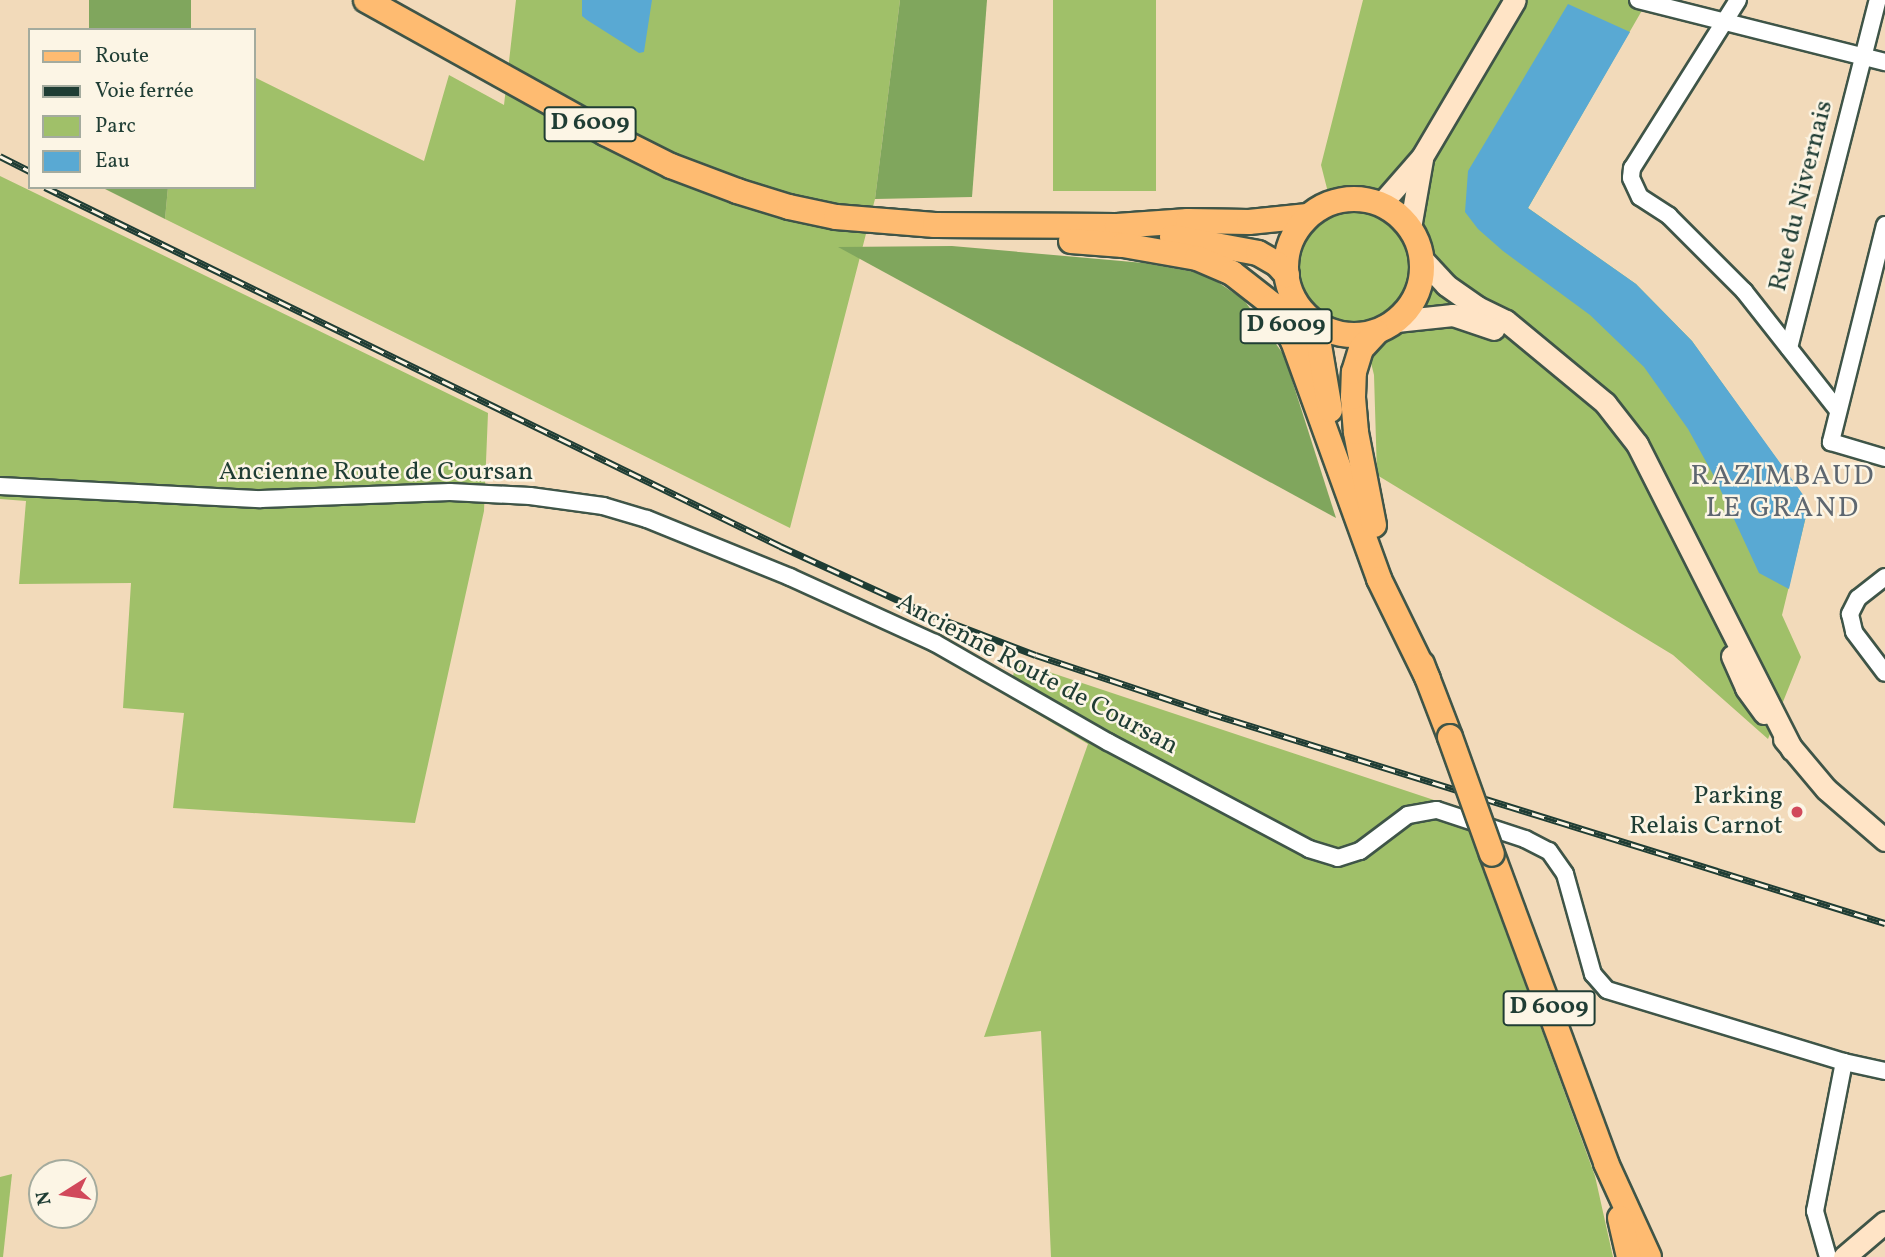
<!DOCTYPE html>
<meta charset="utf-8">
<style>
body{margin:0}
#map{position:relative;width:1885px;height:1257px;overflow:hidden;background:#f2daba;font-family:Vollkorn,serif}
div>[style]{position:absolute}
.green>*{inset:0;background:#a0c069;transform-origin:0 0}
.forest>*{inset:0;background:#80a65d;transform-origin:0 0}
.water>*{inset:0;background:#59a9d3}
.roads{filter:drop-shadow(2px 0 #3f5548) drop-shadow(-2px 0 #3f5548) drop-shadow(0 2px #3f5548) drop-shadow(0 -2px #3f5548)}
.street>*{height:16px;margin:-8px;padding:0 8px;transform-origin:8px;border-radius:8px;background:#fff}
.secondary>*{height:21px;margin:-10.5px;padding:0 10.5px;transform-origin:10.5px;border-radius:10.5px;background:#ffe4c6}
.primary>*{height:24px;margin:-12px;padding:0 12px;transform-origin:12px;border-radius:12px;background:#febb71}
.primary>.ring{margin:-12px;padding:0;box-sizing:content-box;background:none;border:24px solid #febb71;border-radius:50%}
.rail>*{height:7px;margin-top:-3.5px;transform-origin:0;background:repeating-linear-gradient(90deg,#fcf5e5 0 13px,#1f3d34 0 26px);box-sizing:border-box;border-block:2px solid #1f3d34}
.bridges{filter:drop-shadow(2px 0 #3f5548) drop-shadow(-2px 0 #3f5548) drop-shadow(0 2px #3f5548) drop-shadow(0 -2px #3f5548)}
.primary-bridge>*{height:24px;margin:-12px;padding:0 12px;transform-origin:12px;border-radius:12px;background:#febb71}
.dots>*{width:19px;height:19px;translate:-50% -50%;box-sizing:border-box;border:4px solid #fcf5e5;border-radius:50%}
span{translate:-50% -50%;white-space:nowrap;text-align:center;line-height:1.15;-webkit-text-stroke:5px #fcf5e5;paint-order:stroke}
.shield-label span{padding:2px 5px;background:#fcf5e5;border:2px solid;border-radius:5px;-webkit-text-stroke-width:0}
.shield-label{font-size:24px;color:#1f3d34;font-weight:700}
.street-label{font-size:26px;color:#1f3d34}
.poi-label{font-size:26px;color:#1f3d34}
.right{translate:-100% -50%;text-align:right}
.neighbourhood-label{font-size:28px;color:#5e6770;letter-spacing:2px}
.legend{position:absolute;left:28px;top:28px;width:228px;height:161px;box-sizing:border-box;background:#fcf5e5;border:2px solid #a4ab9e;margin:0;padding:9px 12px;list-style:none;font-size:21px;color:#1f3d34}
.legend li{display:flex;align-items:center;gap:14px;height:35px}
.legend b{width:35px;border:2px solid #a4ab9e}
.north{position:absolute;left:28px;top:1159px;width:70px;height:70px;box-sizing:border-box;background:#fcf5e5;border:2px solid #a4ab9e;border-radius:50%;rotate:258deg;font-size:19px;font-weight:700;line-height:28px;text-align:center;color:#1f3d34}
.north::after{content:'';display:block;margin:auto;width:24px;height:32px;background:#d1495b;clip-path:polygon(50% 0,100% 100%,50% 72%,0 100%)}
</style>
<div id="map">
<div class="green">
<div style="clip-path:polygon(516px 0,900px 0,875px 199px,790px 528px,165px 219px,168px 187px,254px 187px,254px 77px,424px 161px,449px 75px,504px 105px)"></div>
<div style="left:1053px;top:0;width:103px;height:191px"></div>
<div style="clip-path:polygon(1363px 0,1648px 0,1528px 208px,1636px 284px,1692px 341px,1809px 504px,1782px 615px,1801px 657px,1768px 739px,1673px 655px,1377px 475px,1374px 375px,1362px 326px,1340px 325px,1315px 311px,1301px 293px,1296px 274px,1297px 254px,1305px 234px,1320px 219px,1333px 212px,1321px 165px)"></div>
<div style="clip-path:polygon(0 176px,488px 413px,484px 511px,415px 823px,173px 808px,184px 713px,123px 708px,131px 583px,19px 584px,26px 501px,0 499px)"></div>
<div style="clip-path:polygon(1016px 661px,1461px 809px,1595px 1176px,1613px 1257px,1051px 1257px,1041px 1031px,984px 1037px,1088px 744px,1009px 697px)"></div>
<div style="clip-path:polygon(12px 1174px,3px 1257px,0 1257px,0 1177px)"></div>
</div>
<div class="forest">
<div style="left:89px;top:0;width:102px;height:31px"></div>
<div style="clip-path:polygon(900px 0,987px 0,972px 197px,875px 199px)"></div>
<div style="clip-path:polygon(101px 187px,168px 187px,165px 219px)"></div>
<div style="clip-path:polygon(952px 246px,1144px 263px,1206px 274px,1244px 300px,1284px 355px,1336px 518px,838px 247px)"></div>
</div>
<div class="water">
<div style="clip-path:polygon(582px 0,652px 0,644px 52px,639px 53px,587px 20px,582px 16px)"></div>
<div style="clip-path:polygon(1568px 4px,1630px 32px,1528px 208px,1636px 284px,1692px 341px,1809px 503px,1789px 589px,1759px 573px,1715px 478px,1688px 429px,1644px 367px,1590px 315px,1503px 251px,1478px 229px,1465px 212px,1468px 171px)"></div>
</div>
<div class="roads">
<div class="street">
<div style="left:1638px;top:0;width:255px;rotate:14.1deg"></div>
<div style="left:1738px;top:0;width:199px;rotate:122.2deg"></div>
<div style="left:1632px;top:168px;width:10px;rotate:96deg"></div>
<div style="left:1631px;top:178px;width:21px;rotate:65deg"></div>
<div style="left:1640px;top:197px;width:35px;rotate:33deg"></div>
<div style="left:1669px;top:216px;width:106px;rotate:45deg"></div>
<div style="left:1744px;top:291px;width:150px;rotate:51.8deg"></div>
<div style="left:1885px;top:225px;width:224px;rotate:104deg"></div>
<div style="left:1831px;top:442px;width:56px;rotate:16.5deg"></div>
<div style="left:1789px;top:348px;width:359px;rotate:-75.7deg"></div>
<div style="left:0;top:486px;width:261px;rotate:2.9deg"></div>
<div style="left:261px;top:499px;width:189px;rotate:-2.1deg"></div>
<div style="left:450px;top:492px;width:80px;rotate:2.9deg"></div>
<div style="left:530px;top:496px;width:74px;rotate:7.8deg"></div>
<div style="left:603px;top:506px;width:46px;rotate:16.5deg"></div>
<div style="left:647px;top:519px;width:154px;rotate:22.1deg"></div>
<div style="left:790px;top:577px;width:159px;rotate:24.5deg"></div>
<div style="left:935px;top:643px;width:199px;rotate:29.8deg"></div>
<div style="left:1108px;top:742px;width:228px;rotate:28deg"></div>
<div style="left:1309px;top:849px;width:30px;rotate:17deg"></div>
<div style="left:1338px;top:858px;width:23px;rotate:-18deg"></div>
<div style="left:1360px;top:851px;width:60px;rotate:-36.9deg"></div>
<div style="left:1408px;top:815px;width:29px;rotate:-10deg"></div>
<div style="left:1437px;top:810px;width:93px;rotate:18.2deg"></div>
<div style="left:1525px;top:839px;width:27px;rotate:27deg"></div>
<div style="left:1549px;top:851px;width:28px;rotate:55deg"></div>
<div style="left:1565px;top:874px;width:104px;rotate:74.4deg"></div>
<div style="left:1593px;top:974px;width:21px;rotate:49deg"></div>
<div style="left:1607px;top:990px;width:248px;rotate:16.9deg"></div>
<div style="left:1844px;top:1062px;width:42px;rotate:12.4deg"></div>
<div style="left:1885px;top:577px;width:34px;rotate:142deg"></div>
<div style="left:1858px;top:598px;width:18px;rotate:117deg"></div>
<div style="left:1850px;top:614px;width:18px;rotate:77deg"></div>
<div style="left:1854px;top:632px;width:51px;rotate:52.9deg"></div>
<div style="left:1828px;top:1257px;width:48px;rotate:-105.8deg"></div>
<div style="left:1815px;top:1211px;width:152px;rotate:-79deg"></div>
</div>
<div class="secondary">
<div style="left:1381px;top:204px;width:62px;rotate:-48.9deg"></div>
<div style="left:1422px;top:157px;width:182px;rotate:-59.4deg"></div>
<div style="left:1410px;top:228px;width:70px;rotate:-80.1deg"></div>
<div style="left:1422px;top:259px;width:35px;rotate:47deg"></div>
<div style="left:1446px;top:285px;width:38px;rotate:35deg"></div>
<div style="left:1477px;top:307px;width:32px;rotate:26deg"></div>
<div style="left:1506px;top:321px;width:129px;rotate:39.6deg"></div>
<div style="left:1605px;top:403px;width:52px;rotate:52deg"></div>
<div style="left:1637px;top:444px;width:343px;rotate:63.1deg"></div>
<div style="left:1396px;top:321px;width:57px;rotate:-6deg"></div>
<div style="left:1453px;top:315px;width:43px;rotate:18.9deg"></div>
<div style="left:1732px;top:656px;width:35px;rotate:66deg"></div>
<div style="left:1746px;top:688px;width:31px;rotate:54deg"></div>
<div style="left:1784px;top:739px;width:65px;rotate:50deg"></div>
<div style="left:1826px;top:789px;width:78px;rotate:40.8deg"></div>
<div style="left:1844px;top:1257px;width:54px;rotate:-40.5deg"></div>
</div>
<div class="primary">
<div style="left:366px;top:0;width:274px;rotate:29.1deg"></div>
<div style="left:605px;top:133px;width:74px;rotate:26.6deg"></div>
<div style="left:671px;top:166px;width:71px;rotate:20.7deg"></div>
<div style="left:737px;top:191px;width:54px;rotate:17.1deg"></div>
<div style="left:789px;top:207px;width:48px;rotate:12deg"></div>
<div style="left:836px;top:217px;width:99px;rotate:4.6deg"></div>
<div style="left:935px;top:225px;width:182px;rotate:0.3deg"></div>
<div style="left:1117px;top:226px;width:71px;rotate:-4deg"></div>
<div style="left:1188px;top:221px;width:61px;rotate:0.9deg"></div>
<div style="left:1249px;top:222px;width:59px;rotate:-5.8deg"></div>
<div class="ring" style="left:1286px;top:199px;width:112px;height:112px"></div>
<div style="left:1172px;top:237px;width:87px;rotate:10.5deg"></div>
<div style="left:1258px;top:253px;width:22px;rotate:30deg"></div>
<div style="left:1277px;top:264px;width:15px;rotate:48deg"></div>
<div style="left:1071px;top:241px;width:52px;rotate:4.4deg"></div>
<div style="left:1123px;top:245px;width:75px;rotate:10deg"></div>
<div style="left:1197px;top:258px;width:38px;rotate:23deg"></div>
<div style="left:1232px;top:273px;width:52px;rotate:38deg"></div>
<div style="left:1273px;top:305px;width:41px;rotate:60.9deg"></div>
<div style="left:1293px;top:341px;width:253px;rotate:70.1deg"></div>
<div style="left:1379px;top:579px;width:111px;rotate:63.9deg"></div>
<div style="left:1309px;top:319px;width:28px;rotate:69deg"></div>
<div style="left:1319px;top:345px;width:66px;rotate:80.4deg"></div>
<div style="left:1374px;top:525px;width:95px;rotate:-101deg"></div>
<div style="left:1356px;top:432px;width:35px;rotate:-95deg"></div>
<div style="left:1353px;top:397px;width:25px;rotate:-88deg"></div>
<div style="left:1354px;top:372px;width:24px;rotate:-73deg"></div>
<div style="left:1361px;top:349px;width:23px;rotate:-47deg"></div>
<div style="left:1422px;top:664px;width:78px;rotate:69deg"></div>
<div style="left:1492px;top:854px;width:329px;rotate:69.7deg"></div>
<div style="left:1606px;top:1163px;width:103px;rotate:65.4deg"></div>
<div style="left:1620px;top:1218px;width:40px;rotate:77deg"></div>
</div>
</div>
<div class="rail">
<div style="left:0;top:156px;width:34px;rotate:27deg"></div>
<div style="left:45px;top:187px;width:818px;rotate:26.03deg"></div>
<div style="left:780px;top:546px;width:166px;rotate:24.6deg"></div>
<div style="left:931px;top:615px;width:112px;rotate:20.9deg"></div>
<div style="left:1036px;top:655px;width:182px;rotate:18.5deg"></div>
<div style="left:1209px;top:713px;width:708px;rotate:17.26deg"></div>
</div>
<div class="bridges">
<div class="primary-bridge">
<div style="left:1450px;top:737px;width:124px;rotate:70.3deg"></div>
</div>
</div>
<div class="dots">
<div style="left:1797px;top:812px;background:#d1495b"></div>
</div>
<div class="shield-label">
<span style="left:590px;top:124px">D 6009</span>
<span style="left:1286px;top:326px">D 6009</span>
<span style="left:1549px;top:1008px">D 6009</span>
</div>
<div class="street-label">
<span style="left:1802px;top:196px;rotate:-76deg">Rue du Nivernais</span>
<span style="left:376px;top:473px">Ancienne Route de Coursan</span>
<span style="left:1037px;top:675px;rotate:28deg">Ancienne Route de Coursan</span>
</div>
<div class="poi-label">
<span class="right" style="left:1783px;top:812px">Parking<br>Relais Carnot</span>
</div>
<div class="neighbourhood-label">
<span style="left:1783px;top:493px">RAZIMBAUD<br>LE GRAND</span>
</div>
<ul class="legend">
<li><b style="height:9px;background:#febb71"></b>Route</li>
<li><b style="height:9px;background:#1f3d34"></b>Voie ferrée</li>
<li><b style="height:19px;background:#a0c069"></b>Parc</li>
<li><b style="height:19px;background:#59a9d3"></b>Eau</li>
</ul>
<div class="north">N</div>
</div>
